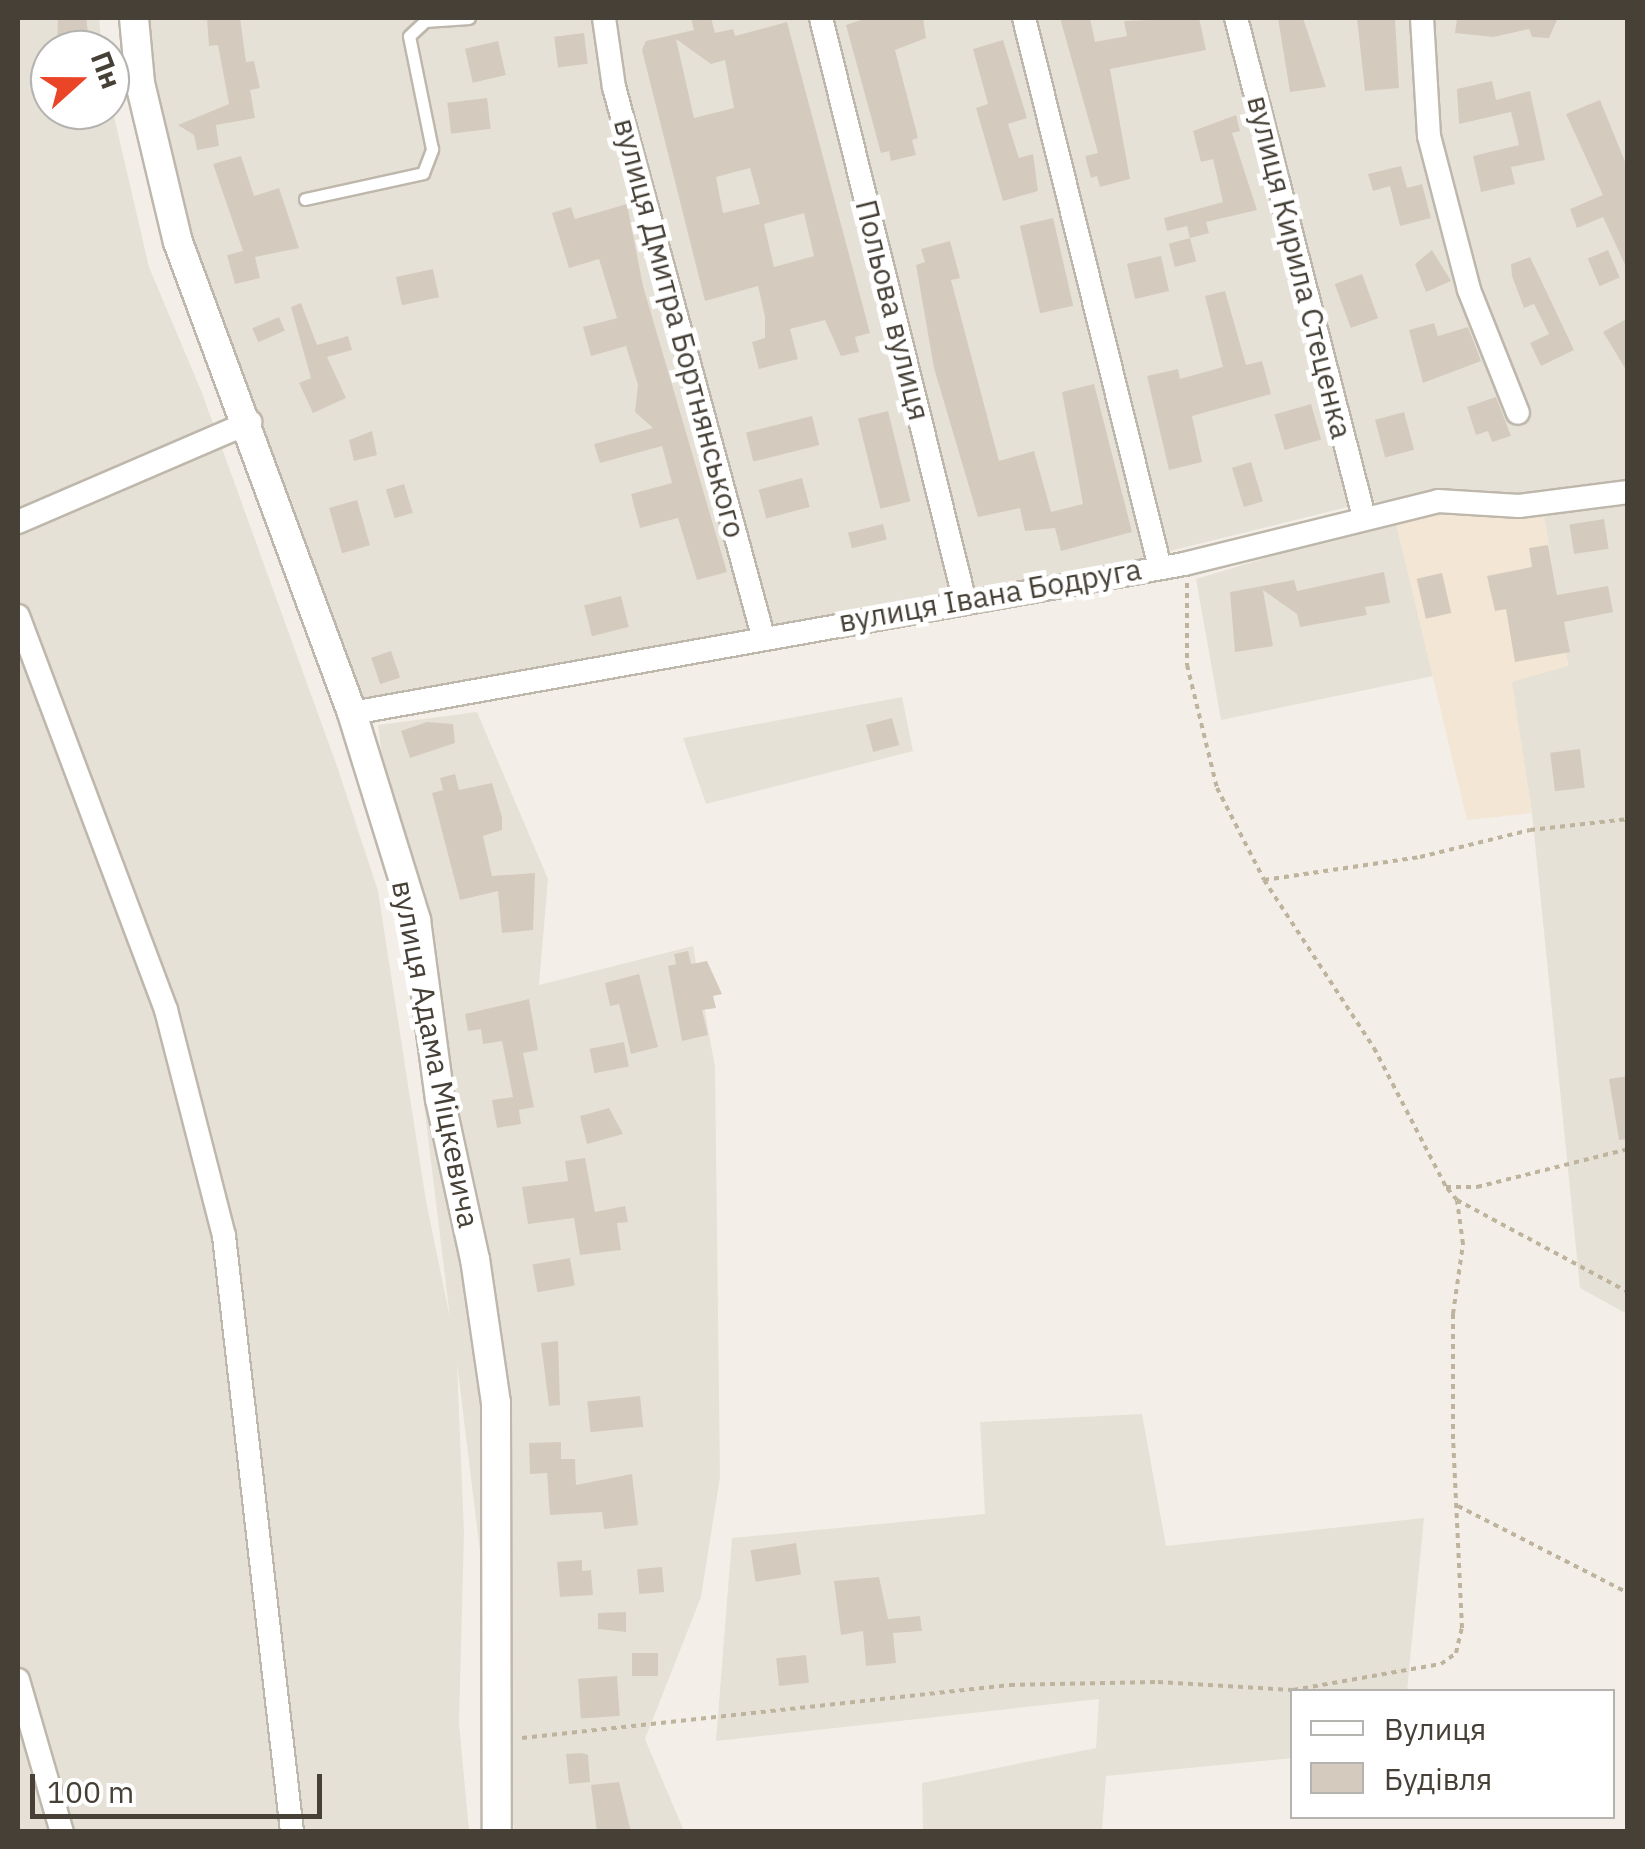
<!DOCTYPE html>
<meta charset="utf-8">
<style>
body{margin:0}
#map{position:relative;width:1645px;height:1849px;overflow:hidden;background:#f3efe8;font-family:"IBM Plex Sans",sans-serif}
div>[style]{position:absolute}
.residential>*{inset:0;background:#e6e1d6}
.commercial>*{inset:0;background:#f3e6d5}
.building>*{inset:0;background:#d4cbbe;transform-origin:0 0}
.path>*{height:4px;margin-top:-2px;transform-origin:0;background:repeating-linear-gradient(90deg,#beb39d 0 5px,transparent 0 10px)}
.roads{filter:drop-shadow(2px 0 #beb7ab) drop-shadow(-2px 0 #beb7ab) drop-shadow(0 2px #beb7ab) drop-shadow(0 -2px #beb7ab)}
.service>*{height:11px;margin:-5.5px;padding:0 5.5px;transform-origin:5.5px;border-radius:5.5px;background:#fff}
.minor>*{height:22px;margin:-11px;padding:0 11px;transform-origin:11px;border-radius:11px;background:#fff}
.tertiary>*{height:28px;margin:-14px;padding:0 14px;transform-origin:14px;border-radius:14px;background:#fff}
span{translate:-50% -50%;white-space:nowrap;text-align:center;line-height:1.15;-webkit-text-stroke:10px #fff;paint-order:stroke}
.street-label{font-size:30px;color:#464037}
.frame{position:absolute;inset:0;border:20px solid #464037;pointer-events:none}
.legend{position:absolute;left:1290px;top:1689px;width:325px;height:130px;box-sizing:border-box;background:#fff;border:2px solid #b5b3af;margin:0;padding:12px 18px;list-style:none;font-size:30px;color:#464037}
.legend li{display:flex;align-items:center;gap:20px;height:50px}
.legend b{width:50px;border:2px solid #b5b3af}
.north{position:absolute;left:30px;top:30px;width:100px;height:100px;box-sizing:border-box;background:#fff;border:2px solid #b5b3af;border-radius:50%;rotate:69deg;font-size:28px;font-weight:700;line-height:40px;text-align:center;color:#464037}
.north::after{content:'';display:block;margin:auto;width:35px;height:45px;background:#eb4527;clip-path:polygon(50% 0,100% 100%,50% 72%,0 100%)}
.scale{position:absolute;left:30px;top:1774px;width:292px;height:45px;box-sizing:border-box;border:5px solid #464037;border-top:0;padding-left:12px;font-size:30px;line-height:35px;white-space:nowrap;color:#464037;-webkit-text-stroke:8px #fff;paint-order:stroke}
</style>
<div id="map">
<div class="residential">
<div style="clip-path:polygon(18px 18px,99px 18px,102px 50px,50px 50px,50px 110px,110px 110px,110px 99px,149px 267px,202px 393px,338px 769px,378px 891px,426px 1201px,450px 1318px,378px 725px,477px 712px,548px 879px,539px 985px,693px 946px,715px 1067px,720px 1477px,701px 1597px,645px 1739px,684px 1831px,514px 1831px,457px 1363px,464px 1533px,459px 1723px,469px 1831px,18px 1831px)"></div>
<div style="clip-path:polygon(142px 18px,1627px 18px,1627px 480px,1539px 495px,1368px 502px,1081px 573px,365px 705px,263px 426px,182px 239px,147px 79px)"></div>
<div style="clip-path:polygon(1627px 491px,1627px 1314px,1580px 1288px,1532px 813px,1511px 682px,1568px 665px,1544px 516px)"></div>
<div style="clip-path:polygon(1395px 519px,1433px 676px,1221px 720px,1196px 579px)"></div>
<div style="clip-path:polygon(902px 697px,913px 751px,706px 804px,683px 738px)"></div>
<div style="clip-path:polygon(1142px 1414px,1166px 1546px,1424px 1518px,1407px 1691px,1292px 1692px,1292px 1758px,1106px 1776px,1102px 1831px,923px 1831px,922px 1783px,1096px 1748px,1099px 1699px,716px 1741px,732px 1538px,985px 1514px,980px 1422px)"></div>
</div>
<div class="commercial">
<div style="clip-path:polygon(1449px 509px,1544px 516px,1568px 666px,1512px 682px,1532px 813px,1467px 820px,1395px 519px)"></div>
</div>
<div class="building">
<div style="clip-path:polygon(58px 18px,86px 18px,90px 46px,57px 50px)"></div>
<div style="clip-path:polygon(207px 18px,240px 18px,246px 62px,254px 61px,260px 88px,250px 90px,255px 118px,216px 125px,219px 146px,197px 150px,194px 135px,178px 125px,229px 104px,218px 45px,209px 46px)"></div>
<div style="clip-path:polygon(evenodd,691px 18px,711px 18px,715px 33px,733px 29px,735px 36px,787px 22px,870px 333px,855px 337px,859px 352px,841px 356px,825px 320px,790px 329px,798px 359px,759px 369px,752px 342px,765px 338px,765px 317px,758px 286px,705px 301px,642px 50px,646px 41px,694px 30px,691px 18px,676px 39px,711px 64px,725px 60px,734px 108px,694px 118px,676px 39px,691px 18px,750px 168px,760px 204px,723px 213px,716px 177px,750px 168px,691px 18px,804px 213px,814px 256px,774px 267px,764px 224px,804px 213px)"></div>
<div style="clip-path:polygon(867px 18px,923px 18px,926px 38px,895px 50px,918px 138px,912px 140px,916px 155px,891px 161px,889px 151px,881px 153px,846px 25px)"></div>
<div style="clip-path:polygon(1060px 18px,1090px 18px,1095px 42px,1127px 36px,1124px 21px,1199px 18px,1206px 50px,1110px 69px,1130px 179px,1100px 187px,1097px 176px,1091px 178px,1085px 156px,1098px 153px)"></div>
<div style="clip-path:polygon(1278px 18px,1303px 18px,1326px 87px,1290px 92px)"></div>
<div style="clip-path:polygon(1357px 18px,1395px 18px,1399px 88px,1365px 91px)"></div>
<div style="clip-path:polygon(1457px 18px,1556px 18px,1557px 20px,1549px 38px,1532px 37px,1529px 29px,1493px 37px,1455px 33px)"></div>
<div style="left:584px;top:33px;width:31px;height:30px;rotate:83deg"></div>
<div style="clip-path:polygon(1003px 40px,1027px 118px,1008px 124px,1019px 158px,1033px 154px,1038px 191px,1003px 201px,976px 108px,988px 104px,973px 49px)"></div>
<div style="left:498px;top:41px;width:35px;height:34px;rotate:77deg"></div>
<div style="clip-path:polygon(1492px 81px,1496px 100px,1530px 91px,1545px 160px,1511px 167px,1515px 184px,1481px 192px,1473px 156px,1519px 145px,1511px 112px,1459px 124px,1457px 89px)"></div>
<div style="left:487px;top:98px;width:31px;height:40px;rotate:83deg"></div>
<div style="clip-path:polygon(1600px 100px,1628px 169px,1628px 271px,1603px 217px,1577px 228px,1570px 209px,1603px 195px,1566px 114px)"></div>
<div style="clip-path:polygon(1236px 115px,1240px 131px,1232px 133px,1257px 210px,1206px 222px,1209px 233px,1190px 238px,1187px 226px,1167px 231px,1164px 218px,1223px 202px,1213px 159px,1201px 162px,1193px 131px)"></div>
<div style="clip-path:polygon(241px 156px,254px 196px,279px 188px,299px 248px,255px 257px,260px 278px,235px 284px,227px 255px,243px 251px,213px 164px)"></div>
<div style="clip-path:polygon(1401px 166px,1407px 188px,1422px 184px,1431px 218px,1400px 226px,1390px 186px,1373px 191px,1368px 174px)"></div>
<div style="clip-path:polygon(627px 204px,643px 286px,727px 572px,697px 580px,678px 518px,640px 528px,631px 494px,672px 483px,662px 446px,600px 463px,594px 444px,653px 428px,635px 412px,638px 385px,626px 346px,591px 356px,583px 327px,617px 318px,599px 259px,569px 268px,552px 213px,571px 207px,575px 219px)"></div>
<div style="left:1053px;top:218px;width:90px;height:34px;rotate:77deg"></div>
<div style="left:1190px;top:238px;width:24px;height:22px;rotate:75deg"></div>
<div style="clip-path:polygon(950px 241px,960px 278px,951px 280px,999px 461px,1034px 451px,1051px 512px,1083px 504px,1062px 392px,1094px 384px,1132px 532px,1061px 551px,1055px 528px,1025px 531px,1020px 508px,978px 517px,934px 368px,916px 265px,925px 262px,921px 249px)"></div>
<div style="clip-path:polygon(1432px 250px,1451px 281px,1426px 292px,1415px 264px)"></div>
<div style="left:1608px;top:250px;width:30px;height:22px;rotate:67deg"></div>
<div style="left:1161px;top:256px;width:36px;height:35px;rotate:77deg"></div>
<div style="clip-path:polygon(1530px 257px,1574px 350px,1541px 366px,1530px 343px,1549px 334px,1534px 304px,1524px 308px,1512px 276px,1511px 264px)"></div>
<div style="left:433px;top:269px;width:29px;height:38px;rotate:78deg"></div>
<div style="left:1362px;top:274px;width:47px;height:29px;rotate:70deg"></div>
<div style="clip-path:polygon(1225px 291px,1246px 365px,1262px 361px,1271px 394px,1192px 416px,1202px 462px,1169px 470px,1147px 376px,1178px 369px,1180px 379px,1223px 367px,1205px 296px)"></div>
<div style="clip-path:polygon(301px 303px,317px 345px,348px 336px,352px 350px,327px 357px,346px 398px,313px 413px,299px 383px,311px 378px,291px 307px)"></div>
<div style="left:279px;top:317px;width:15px;height:29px;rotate:67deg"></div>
<div style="clip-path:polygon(1628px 318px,1628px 373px,1603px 332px)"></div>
<div style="clip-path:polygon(1434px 323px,1438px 336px,1468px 327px,1481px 361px,1423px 383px,1409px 330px)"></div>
<div style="clip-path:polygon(1496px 397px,1511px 436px,1492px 442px,1488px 431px,1476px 435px,1467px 407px)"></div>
<div style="left:1311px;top:404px;width:37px;height:38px;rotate:74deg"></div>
<div style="left:888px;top:411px;width:93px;height:31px;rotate:76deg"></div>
<div style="left:1404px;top:412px;width:39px;height:30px;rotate:75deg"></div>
<div style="left:812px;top:416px;width:30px;height:68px;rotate:76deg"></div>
<div style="clip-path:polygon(372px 431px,377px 455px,354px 461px,349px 440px)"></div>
<div style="left:1251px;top:462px;width:41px;height:20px;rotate:73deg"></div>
<div style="left:802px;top:478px;width:30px;height:45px;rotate:75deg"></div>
<div style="left:404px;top:484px;width:30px;height:19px;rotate:73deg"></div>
<div style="left:357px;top:500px;width:47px;height:29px;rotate:74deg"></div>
<div style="left:1604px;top:519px;width:30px;height:35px;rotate:81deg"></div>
<div style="left:883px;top:524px;width:16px;height:36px;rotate:76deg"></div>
<div style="clip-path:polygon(1548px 545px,1557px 595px,1608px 586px,1613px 612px,1564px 622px,1570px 652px,1515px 662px,1506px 609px,1495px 611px,1487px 576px,1532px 567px,1529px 548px)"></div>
<div style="clip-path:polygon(1384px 572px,1390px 603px,1365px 607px,1367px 615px,1300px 627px,1297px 614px,1263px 590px,1273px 646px,1235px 652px,1230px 592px,1294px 580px,1297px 591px)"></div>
<div style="left:1442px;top:573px;width:41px;height:26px;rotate:77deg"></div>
<div style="left:621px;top:596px;width:32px;height:38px;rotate:76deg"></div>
<div style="left:391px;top:651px;width:28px;height:21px;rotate:71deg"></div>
<div style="left:892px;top:718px;width:28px;height:27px;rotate:75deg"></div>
<div style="clip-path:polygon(427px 722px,453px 724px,455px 743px,410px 758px,401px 731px)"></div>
<div style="left:1580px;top:749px;width:39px;height:30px;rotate:83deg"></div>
<div style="clip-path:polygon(455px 774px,459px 790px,492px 783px,502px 817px,502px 830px,483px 836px,492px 876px,535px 873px,533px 930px,502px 933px,498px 891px,460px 900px,432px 793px,443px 790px,440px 778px)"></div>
<div style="clip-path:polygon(688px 951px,691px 964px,707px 961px,722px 994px,713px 996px,716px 1008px,702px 1010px,708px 1035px,682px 1041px,668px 966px,676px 964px,674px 954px)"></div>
<div style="clip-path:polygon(639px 974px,658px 1047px,631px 1054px,619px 1004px,610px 1006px,605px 983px)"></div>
<div style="clip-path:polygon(529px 999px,538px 1050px,523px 1053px,534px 1107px,519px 1110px,521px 1124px,497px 1128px,492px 1100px,513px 1097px,502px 1041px,483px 1044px,481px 1029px,468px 1031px,465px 1014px)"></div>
<div style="left:624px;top:1042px;width:25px;height:35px;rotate:79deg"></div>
<div style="clip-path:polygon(1628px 1076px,1628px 1139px,1619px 1140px,1609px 1079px)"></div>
<div style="clip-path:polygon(609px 1108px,623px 1134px,587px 1144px,580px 1116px)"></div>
<div style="clip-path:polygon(585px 1158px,595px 1212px,625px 1206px,628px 1222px,617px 1223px,621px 1250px,580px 1255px,574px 1218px,528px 1224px,522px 1187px,568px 1181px,565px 1161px)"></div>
<div style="left:570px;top:1258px;width:28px;height:38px;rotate:80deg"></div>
<div style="clip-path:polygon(558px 1341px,560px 1405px,549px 1406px,541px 1343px)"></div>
<div style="left:640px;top:1396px;width:31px;height:53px;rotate:84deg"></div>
<div style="clip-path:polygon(561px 1442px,561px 1459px,575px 1459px,576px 1485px,632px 1474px,638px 1525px,604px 1529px,602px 1512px,550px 1515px,547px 1473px,530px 1474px,529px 1443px)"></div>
<div style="left:796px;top:1543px;width:32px;height:46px;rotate:81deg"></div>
<div style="clip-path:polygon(582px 1560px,582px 1571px,591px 1570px,593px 1595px,560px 1597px,557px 1562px)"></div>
<div style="left:662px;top:1567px;width:25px;height:25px;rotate:85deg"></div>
<div style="clip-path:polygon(879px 1577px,888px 1619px,920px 1616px,922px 1631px,893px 1633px,896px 1663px,866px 1666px,863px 1631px,841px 1635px,834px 1581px)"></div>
<div style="clip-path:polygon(626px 1612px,626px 1632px,598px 1629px,598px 1613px)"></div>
<div style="left:658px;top:1653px;width:23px;height:26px;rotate:90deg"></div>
<div style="left:806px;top:1655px;width:28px;height:30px;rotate:84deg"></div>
<div style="left:617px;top:1676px;width:40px;height:39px;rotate:86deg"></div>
<div style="clip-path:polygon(582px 1753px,588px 1755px,590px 1782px,569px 1784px,566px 1754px)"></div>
<div style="clip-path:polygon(619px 1782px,631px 1832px,597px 1832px,591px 1785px)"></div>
</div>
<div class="path">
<div style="left:1187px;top:583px;width:82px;rotate:90deg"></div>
<div style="left:1187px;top:665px;width:127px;rotate:76.3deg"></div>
<div style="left:1217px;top:788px;width:103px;rotate:62.9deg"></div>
<div style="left:1264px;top:880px;width:201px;rotate:56.8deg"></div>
<div style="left:1374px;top:1048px;width:157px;rotate:62.6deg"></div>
<div style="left:1446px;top:1187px;width:31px"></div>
<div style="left:1477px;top:1187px;width:156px;rotate:-14.1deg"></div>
<div style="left:1264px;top:880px;width:158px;rotate:-8.4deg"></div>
<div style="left:1420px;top:857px;width:113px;rotate:-13.8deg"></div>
<div style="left:1530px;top:830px;width:99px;rotate:-6.4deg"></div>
<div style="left:1457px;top:1200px;width:194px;rotate:28.3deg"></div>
<div style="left:1458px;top:1506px;width:191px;rotate:27.1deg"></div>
<div style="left:522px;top:1738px;width:491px;rotate:-6.2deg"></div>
<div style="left:1010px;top:1685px;width:148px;rotate:-1.2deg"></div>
<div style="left:1158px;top:1682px;width:135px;rotate:3.4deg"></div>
<div style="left:1293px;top:1690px;width:150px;rotate:-10deg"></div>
<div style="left:1441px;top:1664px;width:19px;rotate:-36deg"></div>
<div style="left:1456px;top:1653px;width:26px;rotate:-77deg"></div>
<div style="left:1462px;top:1628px;width:189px;rotate:-92.7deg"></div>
<div style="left:1453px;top:1439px;width:125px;rotate:-90deg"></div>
<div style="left:1453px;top:1314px;width:71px;rotate:-81.9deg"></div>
<div style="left:1463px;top:1244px;width:44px;rotate:-97.8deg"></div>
<div style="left:1457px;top:1200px;width:17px;rotate:-130deg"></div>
</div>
<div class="roads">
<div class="service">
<div style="left:305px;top:199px;width:121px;rotate:-12.4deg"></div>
<div style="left:423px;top:173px;width:26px;rotate:-69deg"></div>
<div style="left:432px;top:149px;width:115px;rotate:-101.5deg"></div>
<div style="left:409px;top:36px;width:22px;rotate:-43deg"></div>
<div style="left:425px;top:21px;width:44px;rotate:-3.9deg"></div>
</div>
<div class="minor">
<div style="left:604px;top:18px;width:70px;rotate:81.8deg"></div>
<div style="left:614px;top:87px;width:569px;rotate:74.82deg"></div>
<div style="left:821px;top:18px;width:601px;rotate:76.15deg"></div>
<div style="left:1024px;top:18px;width:562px;rotate:76.11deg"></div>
<div style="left:1236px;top:18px;width:515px;rotate:75.61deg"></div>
<div style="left:1422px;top:18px;width:118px;rotate:86.6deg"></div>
<div style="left:1429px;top:136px;width:159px;rotate:75.4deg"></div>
<div style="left:1469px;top:290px;width:132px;rotate:68.3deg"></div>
<div style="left:18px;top:522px;width:253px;rotate:-23.3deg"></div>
<div style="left:18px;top:616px;width:421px;rotate:69.4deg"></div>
<div style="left:166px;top:1010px;width:233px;rotate:75.6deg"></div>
<div style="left:224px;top:1236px;width:600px;rotate:83.49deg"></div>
<div style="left:352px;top:713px;width:845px;rotate:-10.15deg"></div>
<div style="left:1184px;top:564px;width:262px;rotate:-13.9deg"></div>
<div style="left:1438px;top:501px;width:81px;rotate:3.5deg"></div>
<div style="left:1519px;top:506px;width:110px;rotate:-7.3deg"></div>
<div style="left:18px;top:1680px;width:158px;rotate:73.9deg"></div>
</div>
<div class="tertiary">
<div style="left:134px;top:18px;width:65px;rotate:84.7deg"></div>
<div style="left:140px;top:83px;width:163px;rotate:76.6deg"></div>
<div style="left:178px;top:242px;width:502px;rotate:69.72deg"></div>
<div style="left:352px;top:713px;width:217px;rotate:72.8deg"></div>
<div style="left:416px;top:920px;width:181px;rotate:82.4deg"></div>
<div style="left:440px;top:1099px;width:164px;rotate:77.7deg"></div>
<div style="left:475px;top:1259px;width:146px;rotate:81.7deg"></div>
<div style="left:496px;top:1403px;width:429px;rotate:89.9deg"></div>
</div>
</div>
<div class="street-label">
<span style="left:1300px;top:267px;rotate:76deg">вулиця Кирила Стеценка</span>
<span style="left:893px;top:310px;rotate:76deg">Польова вулиця</span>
<span style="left:680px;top:328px;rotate:75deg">вулиця Дмитра Бортнянського</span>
<span style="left:990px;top:595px;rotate:-10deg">вулиця Івана Бодруга</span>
<span style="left:436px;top:1054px;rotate:79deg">вулиця Адама Міцкевича</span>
</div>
<div class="frame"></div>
<ul class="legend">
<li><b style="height:12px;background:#fff"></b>Вулиця</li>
<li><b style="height:28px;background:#d4cbbe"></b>Будівля</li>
</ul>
<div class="north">Пн</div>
<div class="scale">100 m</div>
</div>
